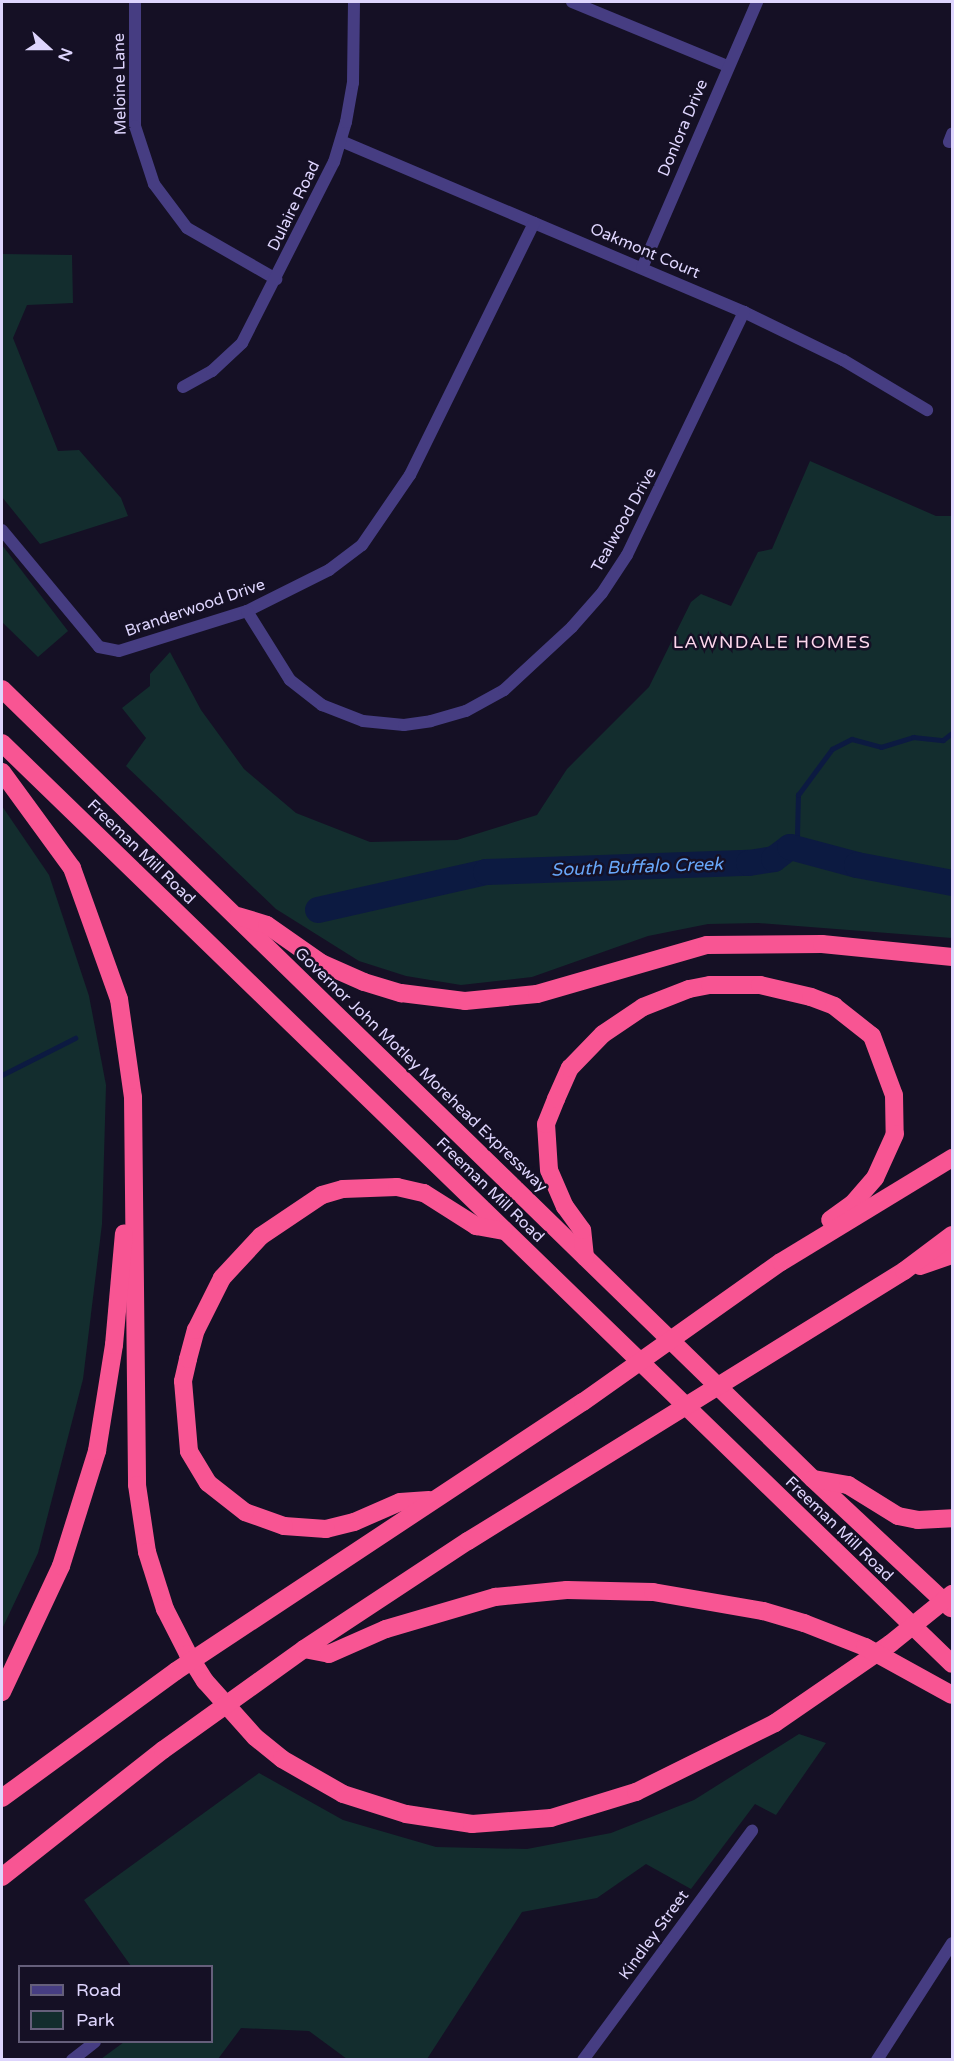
<!DOCTYPE html>
<style>
body{margin:0}
#map{position:relative;width:954px;height:2061px;overflow:hidden;background:#151025;font-family:"Varela Round",sans-serif}
div>[style]{position:absolute}
.green>*{inset:0;background:#132d2e}
.stream>*{height:4.5px;margin:-2.25px;padding:0 2.25px;transform-origin:2.25px;border-radius:2.25px;background:#0c1a41}
.river>*{height:26px;margin:-13px;padding:0 13px;transform-origin:13px;border-radius:13px;background:#0c1a41}
.minor>*{height:12px;margin:-6px;padding:0 6px;transform-origin:6px;border-radius:6px;background:#463d82}
.motorway>*{height:18px;margin:-9px;padding:0 9px;transform-origin:9px;border-radius:9px;background:#f85593}
span{translate:-50% -50%;white-space:nowrap;text-align:center;line-height:1.15;-webkit-text-stroke:5px #151025;paint-order:stroke}
.street-label{font-size:16px;color:#ded5fd}
.neighbourhood-label{font-size:18px;color:#fdd7ec;letter-spacing:1.5px}
.water-label{font-size:18px;color:#68a7f9;font-style:italic}
.frame{position:absolute;inset:0;border:3px solid #ded5fd;pointer-events:none}
.legend{position:absolute;left:18px;top:1965px;width:195px;height:78px;box-sizing:border-box;background:#151025;border:2px solid #655f7b;margin:0;padding:8px 10px;list-style:none;font-size:18px;color:#ded5fd}
.legend li{display:flex;align-items:center;gap:12px;height:30px}
.legend b{width:30px;border:2px solid #655f7b}
.north{position:absolute;left:18px;top:18px;width:60px;height:60px;-webkit-text-stroke:4px #151025;paint-order:stroke;rotate:111deg;font-size:16px;font-weight:700;line-height:24px;text-align:center;color:#ded5fd}
.north::after{content:'';display:block;margin:auto;width:21px;height:27px;background:#ded5fd;clip-path:polygon(50% 0,100% 100%,50% 72%,0 100%)}
</style>
<div id="map">
<div class="green">
<div style="clip-path:polygon(2px 254px,72px 255px,73px 303px,27px 305px,13px 338px,58px 451px,79px 450px,121px 498px,128px 516px,40px 544px,2px 497px)"></div>
<div style="clip-path:polygon(810px 461px,936px 516px,952px 516px,952px 938px,758px 923px,708px 924px,648px 936px,532px 977px,461px 985px,406px 976px,359px 961px,276px 909px,126px 766px,146px 738px,122px 708px,150px 686px,150px 674px,170px 652px,201px 710px,244px 769px,296px 813px,370px 842px,457px 840px,537px 815px,567px 769px,649px 687px,691px 602px,701px 594px,731px 606px,758px 552px,772px 549px)"></div>
<div style="clip-path:polygon(2px 545px,68px 631px,38px 657px,2px 622px)"></div>
<div style="clip-path:polygon(2px 806px,49px 875px,89px 996px,106px 1085px,102px 1224px,83px 1379px,38px 1553px,2px 1629px)"></div>
<div style="clip-path:polygon(799px 1734px,826px 1743px,776px 1815px,755px 1804px,691px 1889px,646px 1864px,597px 1898px,522px 1912px,427px 2059px,347px 2059px,309px 2031px,241px 2028px,218px 2059px,101px 2059px,124px 2042px,212px 2042px,212px 1966px,131px 1966px,84px 1900px,259px 1773px,343px 1820px,436px 1847px,527px 1849px,611px 1833px,694px 1800px)"></div>
</div>
<div class="stream">
<div style="left:790px;top:847px;width:14px;rotate:-60deg"></div>
<div style="left:797px;top:835px;width:40px;rotate:-88.6deg"></div>
<div style="left:798px;top:795px;width:57px;rotate:-53.5deg"></div>
<div style="left:832px;top:749px;width:22px;rotate:-27deg"></div>
<div style="left:852px;top:739px;width:30px;rotate:15deg"></div>
<div style="left:881px;top:747px;width:34px;rotate:-17deg"></div>
<div style="left:913px;top:737px;width:30px;rotate:6deg"></div>
<div style="left:943px;top:740px;width:11px;rotate:-38deg"></div>
<div style="left:2px;top:1075px;width:82px;rotate:-26.9deg"></div>
</div>
<div class="river">
<div style="left:318px;top:910px;width:172px;rotate:-12.7deg"></div>
<div style="left:486px;top:872px;width:263px;rotate:-2deg"></div>
<div style="left:749px;top:863px;width:25px;rotate:-9deg"></div>
<div style="left:774px;top:859px;width:20px;rotate:-37deg"></div>
<div style="left:790px;top:847px;width:69px;rotate:15deg"></div>
<div style="left:857px;top:865px;width:97px;rotate:10.7deg"></div>
</div>
<div class="minor">
<div style="left:135px;top:2px;width:124px;rotate:90deg"></div>
<div style="left:135px;top:126px;width:61px;rotate:71.9deg"></div>
<div style="left:154px;top:184px;width:55px;rotate:53.1deg"></div>
<div style="left:187px;top:228px;width:103px;rotate:29.8deg"></div>
<div style="left:572px;top:2px;width:168px;rotate:22.4deg"></div>
<div style="left:341px;top:141px;width:438px;rotate:23deg"></div>
<div style="left:744px;top:312px;width:110px;rotate:25.9deg"></div>
<div style="left:843px;top:360px;width:98px;rotate:30.8deg"></div>
<div style="left:949px;top:142px;width:9px;rotate:-69deg"></div>
<div style="left:642px;top:268px;width:290px;rotate:-66.6deg"></div>
<div style="left:183px;top:387px;width:33px;rotate:-29deg"></div>
<div style="left:212px;top:371px;width:41px;rotate:-43deg"></div>
<div style="left:242px;top:343px;width:203px;rotate:-63.1deg"></div>
<div style="left:334px;top:162px;width:42px;rotate:-73.3deg"></div>
<div style="left:346px;top:122px;width:40px;rotate:-80deg"></div>
<div style="left:353px;top:83px;width:81px;rotate:-89.3deg"></div>
<div style="left:2px;top:530px;width:152px;rotate:50.3deg"></div>
<div style="left:99px;top:647px;width:20px;rotate:11deg"></div>
<div style="left:119px;top:651px;width:134px;rotate:-17.4deg"></div>
<div style="left:247px;top:611px;width:92px;rotate:-26.6deg"></div>
<div style="left:329px;top:570px;width:41px;rotate:-37.1deg"></div>
<div style="left:362px;top:545px;width:85px;rotate:-55.6deg"></div>
<div style="left:410px;top:475px;width:281px;rotate:-63.8deg"></div>
<div style="left:247px;top:611px;width:81px;rotate:58.1deg"></div>
<div style="left:290px;top:680px;width:41px;rotate:38deg"></div>
<div style="left:322px;top:705px;width:44px;rotate:21.3deg"></div>
<div style="left:363px;top:721px;width:41px;rotate:5.6deg"></div>
<div style="left:404px;top:725px;width:27px;rotate:-8deg"></div>
<div style="left:431px;top:721px;width:36px;rotate:-16deg"></div>
<div style="left:466px;top:711px;width:43px;rotate:-28.9deg"></div>
<div style="left:504px;top:690px;width:93px;rotate:-42.8deg"></div>
<div style="left:572px;top:627px;width:45px;rotate:-48.6deg"></div>
<div style="left:602px;top:593px;width:45px;rotate:-56.7deg"></div>
<div style="left:627px;top:555px;width:270px;rotate:-64.3deg"></div>
<div style="left:72px;top:2060px;width:29px;rotate:-38deg"></div>
<div style="left:583px;top:2060px;width:285px;rotate:-53.6deg"></div>
<div style="left:877px;top:2060px;width:139px;rotate:-57.3deg"></div>
</div>
<div class="motorway">
<div style="left:2px;top:689px;width:1132px;rotate:44.25deg"></div>
<div style="left:813px;top:1479px;width:189px;rotate:43.1deg"></div>
<div style="left:2px;top:743px;width:1323px;rotate:44.11deg"></div>
<div style="left:2px;top:772px;width:119px;rotate:53.9deg"></div>
<div style="left:72px;top:868px;width:139px;rotate:70.3deg"></div>
<div style="left:119px;top:999px;width:99px;rotate:81.9deg"></div>
<div style="left:133px;top:1097px;width:388px;rotate:89.4deg"></div>
<div style="left:137px;top:1485px;width:68px;rotate:81.5deg"></div>
<div style="left:147px;top:1552px;width:60px;rotate:72.5deg"></div>
<div style="left:165px;top:1609px;width:51px;rotate:62.9deg"></div>
<div style="left:188px;top:1654px;width:32px;rotate:58deg"></div>
<div style="left:205px;top:1681px;width:75px;rotate:48.2deg"></div>
<div style="left:255px;top:1737px;width:35px;rotate:39deg"></div>
<div style="left:282px;top:1759px;width:70px;rotate:29.8deg"></div>
<div style="left:343px;top:1794px;width:66px;rotate:17.6deg"></div>
<div style="left:406px;top:1814px;width:67px;rotate:8.6deg"></div>
<div style="left:472px;top:1824px;width:79px;rotate:-4.3deg"></div>
<div style="left:551px;top:1818px;width:89px;rotate:-17deg"></div>
<div style="left:636px;top:1792px;width:155px;rotate:-26.4deg"></div>
<div style="left:775px;top:1723px;width:140px;rotate:-34.5deg"></div>
<div style="left:890px;top:1644px;width:80px;rotate:-38.9deg"></div>
<div style="left:238px;top:916px;width:30px;rotate:17deg"></div>
<div style="left:267px;top:925px;width:66px;rotate:35.1deg"></div>
<div style="left:321px;top:963px;width:47px;rotate:23.8deg"></div>
<div style="left:364px;top:982px;width:39px;rotate:17deg"></div>
<div style="left:401px;top:993px;width:64px;rotate:7.1deg"></div>
<div style="left:465px;top:1001px;width:72px;rotate:-5.6deg"></div>
<div style="left:537px;top:994px;width:177px;rotate:-16.1deg"></div>
<div style="left:707px;top:945px;width:115px;rotate:-0.5deg"></div>
<div style="left:822px;top:944px;width:131px;rotate:5.7deg"></div>
<div style="left:585px;top:1257px;width:27px;rotate:-96deg"></div>
<div style="left:582px;top:1230px;width:29px;rotate:-126deg"></div>
<div style="left:565px;top:1207px;width:40px;rotate:-113.4deg"></div>
<div style="left:549px;top:1170px;width:46px;rotate:-93.7deg"></div>
<div style="left:546px;top:1124px;width:27px;rotate:-68deg"></div>
<div style="left:556px;top:1099px;width:34px;rotate:-66deg"></div>
<div style="left:570px;top:1068px;width:47px;rotate:-45.9deg"></div>
<div style="left:603px;top:1034px;width:48px;rotate:-34deg"></div>
<div style="left:643px;top:1007px;width:49px;rotate:-21.4deg"></div>
<div style="left:689px;top:989px;width:21px;rotate:-11deg"></div>
<div style="left:710px;top:985px;width:50px"></div>
<div style="left:760px;top:985px;width:52px;rotate:13.2deg"></div>
<div style="left:811px;top:997px;width:25px;rotate:21deg"></div>
<div style="left:834px;top:1006px;width:48px;rotate:38.3deg"></div>
<div style="left:872px;top:1036px;width:63px;rotate:69.6deg"></div>
<div style="left:894px;top:1095px;width:39px;rotate:89deg"></div>
<div style="left:895px;top:1134px;width:48px;rotate:114.4deg"></div>
<div style="left:875px;top:1178px;width:35px;rotate:131deg"></div>
<div style="left:852px;top:1204px;width:27px;rotate:144deg"></div>
<div style="left:920px;top:1266px;width:34px;rotate:-19deg"></div>
<div style="left:814px;top:1479px;width:35px;rotate:10deg"></div>
<div style="left:848px;top:1485px;width:59px;rotate:31.8deg"></div>
<div style="left:898px;top:1516px;width:20px;rotate:11deg"></div>
<div style="left:918px;top:1520px;width:34px;rotate:-3deg"></div>
<div style="left:429px;top:1500px;width:29px;rotate:176deg"></div>
<div style="left:400px;top:1502px;width:50px;rotate:156.5deg"></div>
<div style="left:354px;top:1522px;width:29px;rotate:166deg"></div>
<div style="left:326px;top:1529px;width:42px;rotate:-175.9deg"></div>
<div style="left:284px;top:1526px;width:41px;rotate:-160.3deg"></div>
<div style="left:245px;top:1512px;width:47px;rotate:-141.9deg"></div>
<div style="left:208px;top:1483px;width:37px;rotate:-121deg"></div>
<div style="left:189px;top:1451px;width:70px;rotate:-94.9deg"></div>
<div style="left:183px;top:1381px;width:23px;rotate:-77deg"></div>
<div style="left:188px;top:1359px;width:30px;rotate:-75deg"></div>
<div style="left:196px;top:1330px;width:58px;rotate:-63.4deg"></div>
<div style="left:222px;top:1278px;width:57px;rotate:-47.1deg"></div>
<div style="left:261px;top:1236px;width:73px;rotate:-33.9deg"></div>
<div style="left:322px;top:1195px;width:22px;rotate:-16deg"></div>
<div style="left:343px;top:1189px;width:54px;rotate:-2.1deg"></div>
<div style="left:397px;top:1187px;width:28px;rotate:13deg"></div>
<div style="left:424px;top:1193px;width:62px;rotate:32.4deg"></div>
<div style="left:476px;top:1226px;width:28px;rotate:10deg"></div>
<div style="left:304px;top:1649px;width:25px;rotate:11deg"></div>
<div style="left:329px;top:1654px;width:62px;rotate:-23.7deg"></div>
<div style="left:386px;top:1629px;width:114px;rotate:-16.4deg"></div>
<div style="left:495px;top:1597px;width:72px;rotate:-5.6deg"></div>
<div style="left:567px;top:1590px;width:86px;rotate:1.3deg"></div>
<div style="left:653px;top:1592px;width:112px;rotate:9.8deg"></div>
<div style="left:763px;top:1611px;width:43px;rotate:16.3deg"></div>
<div style="left:804px;top:1623px;width:66px;rotate:21.5deg"></div>
<div style="left:865px;top:1647px;width:99px;rotate:28.9deg"></div>
<div style="left:2px;top:1692px;width:139px;rotate:-64.9deg"></div>
<div style="left:61px;top:1566px;width:121px;rotate:-72.6deg"></div>
<div style="left:97px;top:1451px;width:107px;rotate:-80.9deg"></div>
<div style="left:114px;top:1345px;width:112px;rotate:-84.9deg"></div>
<div style="left:2px;top:1798px;width:215px;rotate:-36.1deg"></div>
<div style="left:176px;top:1671px;width:488px;rotate:-33.5deg"></div>
<div style="left:583px;top:1402px;width:242px;rotate:-35.3deg"></div>
<div style="left:781px;top:1262px;width:200px;rotate:-31.3deg"></div>
<div style="left:2px;top:1877px;width:205px;rotate:-38.3deg"></div>
<div style="left:163px;top:1750px;width:173px;rotate:-35.6deg"></div>
<div style="left:304px;top:1649px;width:196px;rotate:-33.4deg"></div>
<div style="left:468px;top:1541px;width:513px;rotate:-31.77deg"></div>
<div style="left:904px;top:1271px;width:60px;rotate:-36.9deg"></div>
</div>
<div class="street-label">
<span style="left:120px;top:84px;rotate:-91deg">Meloine Lane</span>
<span style="left:683px;top:128px;rotate:-67deg">Donlora Drive</span>
<span style="left:294px;top:206px;rotate:-64deg">Dulaire Road</span>
<span style="left:645px;top:251px;rotate:23deg">Oakmont Court</span>
<span style="left:624px;top:520px;rotate:-61deg">Tealwood Drive</span>
<span style="left:195px;top:608px;rotate:-19deg">Branderwood Drive</span>
<span style="left:141px;top:852px;rotate:44deg">Freeman Mill Road</span>
<span style="left:421px;top:1070px;rotate:44deg">Governor John Motley Morehead Expressway</span>
<span style="left:490px;top:1190px;rotate:44deg">Freeman Mill Road</span>
<span style="left:839px;top:1529px;rotate:44deg">Freeman Mill Road</span>
<span style="left:654px;top:1935px;rotate:-54deg">Kindley Street</span>
</div>
<div class="neighbourhood-label">
<span style="left:772px;top:642px">LAWNDALE HOMES</span>
</div>
<div class="water-label">
<span style="left:637px;top:867px;rotate:-2deg">South Buffalo Creek</span>
</div>
<div class="frame"></div>
<ul class="legend">
<li><b style="height:8px;background:#463d82"></b>Road</li>
<li><b style="height:16px;background:#132d2e"></b>Park</li>
</ul>
<div class="north">N</div>
</div>
